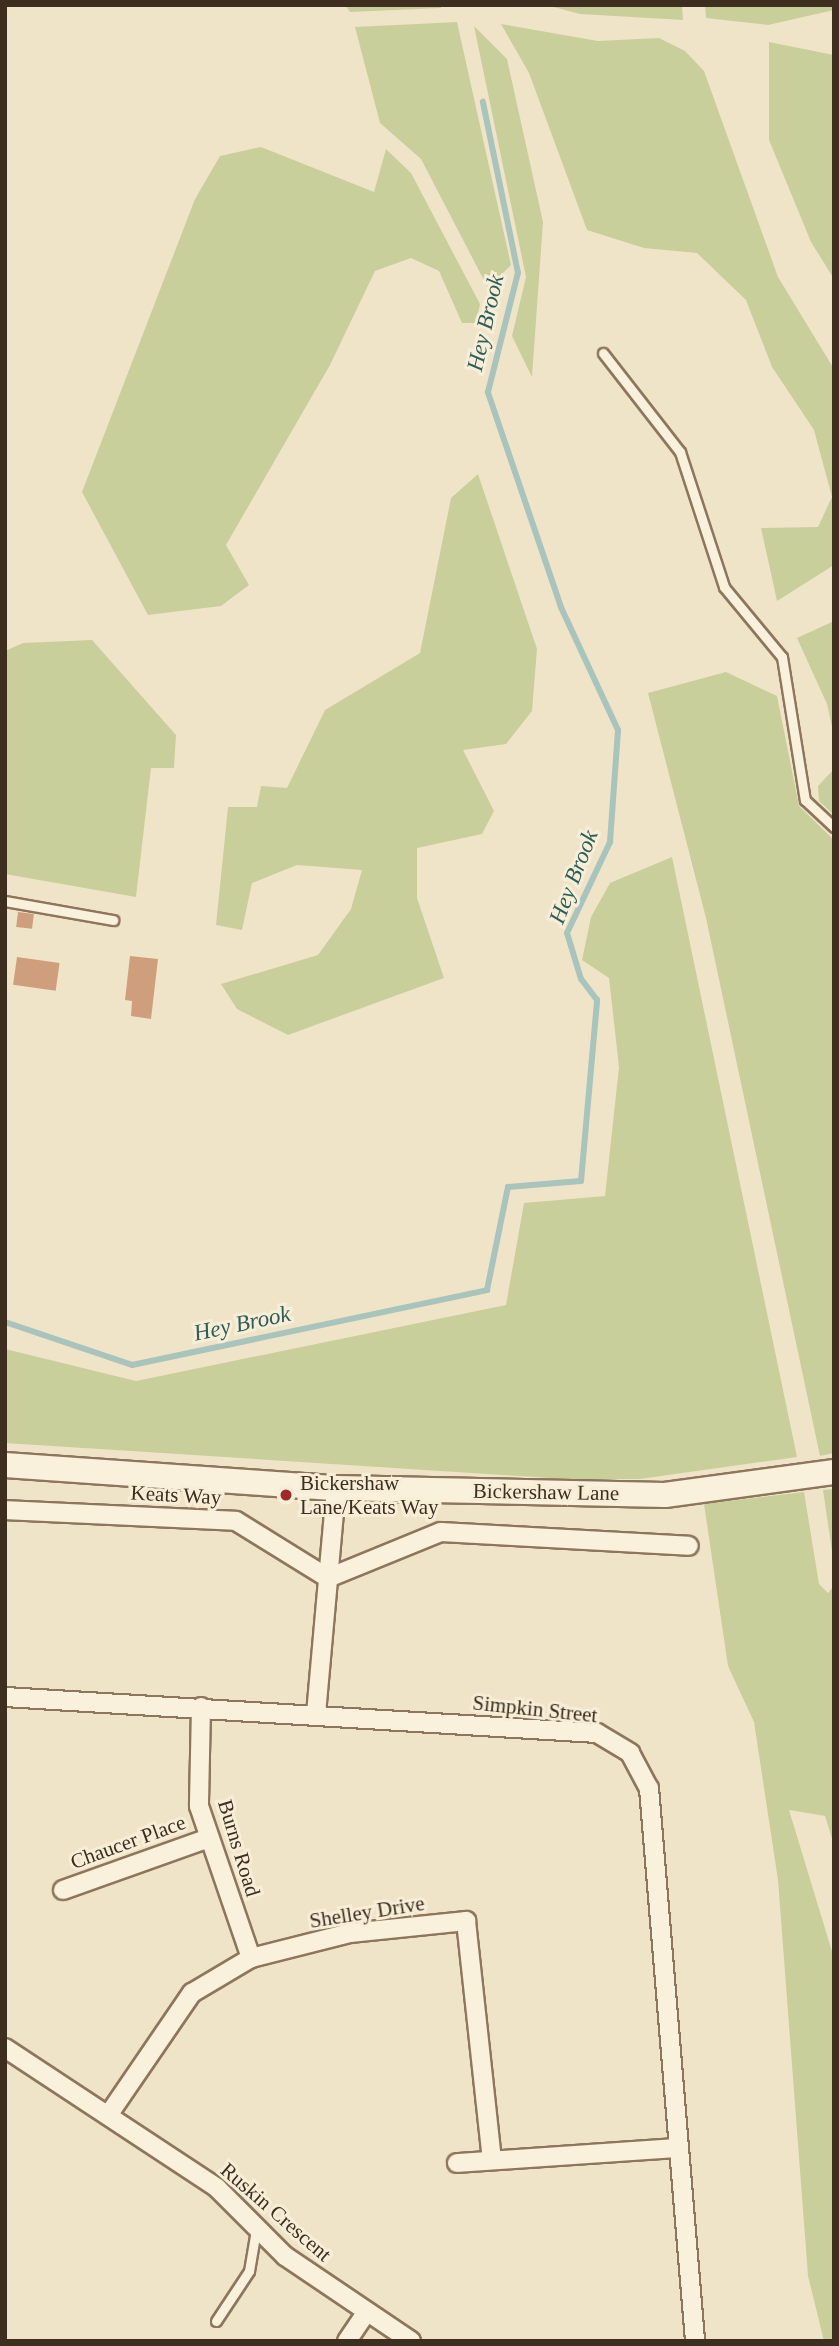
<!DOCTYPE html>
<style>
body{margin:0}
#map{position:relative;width:839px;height:2346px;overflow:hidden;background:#f0e4c8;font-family:"Times New Roman",serif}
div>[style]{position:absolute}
.green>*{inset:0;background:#c9cf9b}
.stream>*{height:6px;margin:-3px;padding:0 3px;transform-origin:3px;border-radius:3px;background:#a9c4bc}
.building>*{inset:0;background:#cf9f7d;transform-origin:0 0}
.roads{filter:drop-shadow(2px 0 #8d765c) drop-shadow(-2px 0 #8d765c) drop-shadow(0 2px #8d765c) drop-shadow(0 -2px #8d765c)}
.lane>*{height:9px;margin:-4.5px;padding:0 4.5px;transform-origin:4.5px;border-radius:4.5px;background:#faf1dc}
.street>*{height:18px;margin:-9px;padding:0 9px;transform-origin:9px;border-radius:9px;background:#faf1dc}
.secondary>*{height:24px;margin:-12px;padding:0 12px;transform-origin:12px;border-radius:12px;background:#faf1dc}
.dots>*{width:19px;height:19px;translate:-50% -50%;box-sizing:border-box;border:4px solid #f7eed8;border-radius:50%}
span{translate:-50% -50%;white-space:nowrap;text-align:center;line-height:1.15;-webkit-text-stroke:6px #f7eed8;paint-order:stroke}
.poi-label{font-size:21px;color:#3d2e20}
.left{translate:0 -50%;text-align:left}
.street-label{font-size:21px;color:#3d2e20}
.water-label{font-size:23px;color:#2f5d5a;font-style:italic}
.frame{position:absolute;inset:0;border:7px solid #3d2e20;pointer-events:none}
</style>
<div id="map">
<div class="green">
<div style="clip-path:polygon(345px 5px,441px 5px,441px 8px,350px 12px)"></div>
<div style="clip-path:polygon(546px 5px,682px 5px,683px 20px,580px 14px)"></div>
<div style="clip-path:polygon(705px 5px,834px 5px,834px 10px,768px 25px,706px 18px)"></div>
<div style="clip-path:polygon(457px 22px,511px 265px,488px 288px,421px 159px,380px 123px,355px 27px)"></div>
<div style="clip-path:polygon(501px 24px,598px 41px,659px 38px,685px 51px,704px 71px,778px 277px,834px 369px,834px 565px,777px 601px,761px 528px,818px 527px,832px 497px,814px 430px,772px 367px,746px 300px,697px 253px,644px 248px,587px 230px,529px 73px)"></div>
<div style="clip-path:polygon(474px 26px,507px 59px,543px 222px,532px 377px,512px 336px,526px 277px)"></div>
<div style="clip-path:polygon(769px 42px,834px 55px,834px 279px,811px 242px,769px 140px)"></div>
<div style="clip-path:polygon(261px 147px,374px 192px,386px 149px,411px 173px,480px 304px,476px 323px,462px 323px,439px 271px,411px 258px,375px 271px,330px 365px,226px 545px,249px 585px,221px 606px,148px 615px,82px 492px,195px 199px,220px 156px)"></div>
<div style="clip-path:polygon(478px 474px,537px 649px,532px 711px,506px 744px,463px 750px,494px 811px,482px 834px,417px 848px,417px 898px,444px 978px,288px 1035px,237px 1009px,221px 984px,318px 955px,351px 909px,362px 870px,297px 865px,252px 883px,242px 930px,216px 925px,228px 807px,257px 807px,261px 786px,287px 788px,325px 710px,420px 653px,451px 498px)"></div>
<div style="clip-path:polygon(834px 621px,834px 736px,827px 704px,797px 638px)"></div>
<div style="clip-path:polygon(92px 640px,176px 735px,174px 768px,151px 768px,136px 897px,5px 874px,5px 651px,23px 643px)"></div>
<div style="clip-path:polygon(726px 672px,777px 696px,799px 806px,834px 840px,834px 1453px,820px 1456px,706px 918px,648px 693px)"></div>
<div style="clip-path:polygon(834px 769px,834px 815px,819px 801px,818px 786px)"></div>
<div style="clip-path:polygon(672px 857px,797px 1457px,640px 1479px,566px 1479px,5px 1443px,5px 1349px,136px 1381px,506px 1305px,524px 1203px,605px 1196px,619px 1067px,609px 978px,582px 960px,591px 917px,610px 883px)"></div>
<div style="clip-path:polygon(834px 1489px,834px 1565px,823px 1490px)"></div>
<div style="clip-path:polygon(804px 1492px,819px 1584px,828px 1593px,834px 1586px,834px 1845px,825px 1816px,789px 1810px,834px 1958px,834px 2341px,824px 2341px,808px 2276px,778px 1880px,754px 1722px,728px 1666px,704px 1504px)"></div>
</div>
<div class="stream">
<div style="left:5px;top:1322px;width:134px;rotate:18.7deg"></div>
<div style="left:132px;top:1365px;width:363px;rotate:-11.9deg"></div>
<div style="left:487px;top:1290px;width:105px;rotate:-78.5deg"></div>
<div style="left:508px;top:1187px;width:73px;rotate:-4.7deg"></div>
<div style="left:581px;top:1181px;width:182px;rotate:-84.9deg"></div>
<div style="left:597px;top:1000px;width:26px;rotate:-127deg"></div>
<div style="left:581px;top:979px;width:48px;rotate:-106.9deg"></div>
<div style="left:567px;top:933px;width:101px;rotate:-64.7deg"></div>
<div style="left:610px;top:842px;width:112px;rotate:-85.9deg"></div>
<div style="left:618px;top:730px;width:136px;rotate:-114.9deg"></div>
<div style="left:561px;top:607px;width:227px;rotate:-108.8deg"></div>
<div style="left:488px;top:392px;width:123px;rotate:-75.9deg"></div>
<div style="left:518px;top:273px;width:175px;rotate:-101.6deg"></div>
</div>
<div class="building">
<div style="left:18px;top:912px;width:16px;height:15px;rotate:7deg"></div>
<div style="clip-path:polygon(130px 956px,158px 959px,151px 1019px,131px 1016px,132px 1001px,125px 1000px)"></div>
<div style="left:17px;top:957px;width:43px;height:28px;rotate:8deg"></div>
</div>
<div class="roads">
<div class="lane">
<div style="left:603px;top:353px;width:125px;rotate:52.1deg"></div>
<div style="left:680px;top:452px;width:142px;rotate:71.9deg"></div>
<div style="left:724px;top:587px;width:91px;rotate:50.4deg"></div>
<div style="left:782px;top:657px;width:145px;rotate:80.9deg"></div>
<div style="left:805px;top:800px;width:40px;rotate:43deg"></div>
<div style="left:5px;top:901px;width:110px;rotate:10deg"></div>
<div style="left:216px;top:2321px;width:60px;rotate:-56.6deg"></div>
<div style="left:249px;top:2271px;width:42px;rotate:-80.3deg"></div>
</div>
<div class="street">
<div style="left:5px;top:1510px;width:231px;rotate:2.7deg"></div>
<div style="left:236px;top:1521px;width:108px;rotate:31.8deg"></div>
<div style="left:328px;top:1578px;width:122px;rotate:-22.2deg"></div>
<div style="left:441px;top:1532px;width:248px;rotate:3.2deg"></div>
<div style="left:5px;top:1697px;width:593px;rotate:3.48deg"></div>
<div style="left:597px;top:1733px;width:39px;rotate:31deg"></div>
<div style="left:630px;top:1753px;width:40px;rotate:62deg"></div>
<div style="left:649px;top:1788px;width:555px;rotate:85.24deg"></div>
<div style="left:201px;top:1707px;width:99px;rotate:91.2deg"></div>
<div style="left:199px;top:1806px;width:161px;rotate:71.1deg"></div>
<div style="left:316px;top:1714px;width:227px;rotate:-84.9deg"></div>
<div style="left:63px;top:1890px;width:155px;rotate:-19.6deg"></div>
<div style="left:5px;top:2048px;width:254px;rotate:33.4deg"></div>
<div style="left:217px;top:2188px;width:96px;rotate:45deg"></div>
<div style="left:285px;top:2256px;width:152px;rotate:34deg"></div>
<div style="left:109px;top:2114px;width:147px;rotate:-55.6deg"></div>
<div style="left:192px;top:1993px;width:69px;rotate:-30.7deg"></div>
<div style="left:251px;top:1958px;width:102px;rotate:-14.2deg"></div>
<div style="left:350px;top:1933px;width:117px;rotate:-5.9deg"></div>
<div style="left:466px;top:1921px;width:240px;rotate:83.8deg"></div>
<div style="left:457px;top:2163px;width:222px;rotate:-3.9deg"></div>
<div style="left:347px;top:2341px;width:32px;rotate:-56deg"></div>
</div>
<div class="secondary">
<div style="left:5px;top:1465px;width:332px;rotate:4deg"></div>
<div style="left:336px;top:1488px;width:329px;rotate:1.2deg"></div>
<div style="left:665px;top:1495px;width:171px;rotate:-7.8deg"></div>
</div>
</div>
<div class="dots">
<div style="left:286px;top:1495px;background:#9e2a2b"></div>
</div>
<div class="poi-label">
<span class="left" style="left:300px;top:1495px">Bickershaw<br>Lane/Keats Way</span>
</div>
<div class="street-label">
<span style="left:546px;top:1492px;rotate:1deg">Bickershaw Lane</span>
<span style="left:176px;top:1495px;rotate:3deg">Keats Way</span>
<span style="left:535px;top:1709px;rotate:6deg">Simpkin Street</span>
<span style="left:128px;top:1842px;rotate:-20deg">Chaucer Place</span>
<span style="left:239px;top:1848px;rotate:73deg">Burns Road</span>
<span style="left:367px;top:1912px;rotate:-9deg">Shelley Drive</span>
<span style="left:276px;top:2212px;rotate:41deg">Ruskin Crescent</span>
</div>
<div class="water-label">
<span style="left:486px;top:323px;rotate:-77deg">Hey Brook</span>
<span style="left:574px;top:877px;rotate:-69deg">Hey Brook</span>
<span style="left:242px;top:1324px;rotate:-12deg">Hey Brook</span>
</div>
<div class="frame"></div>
</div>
